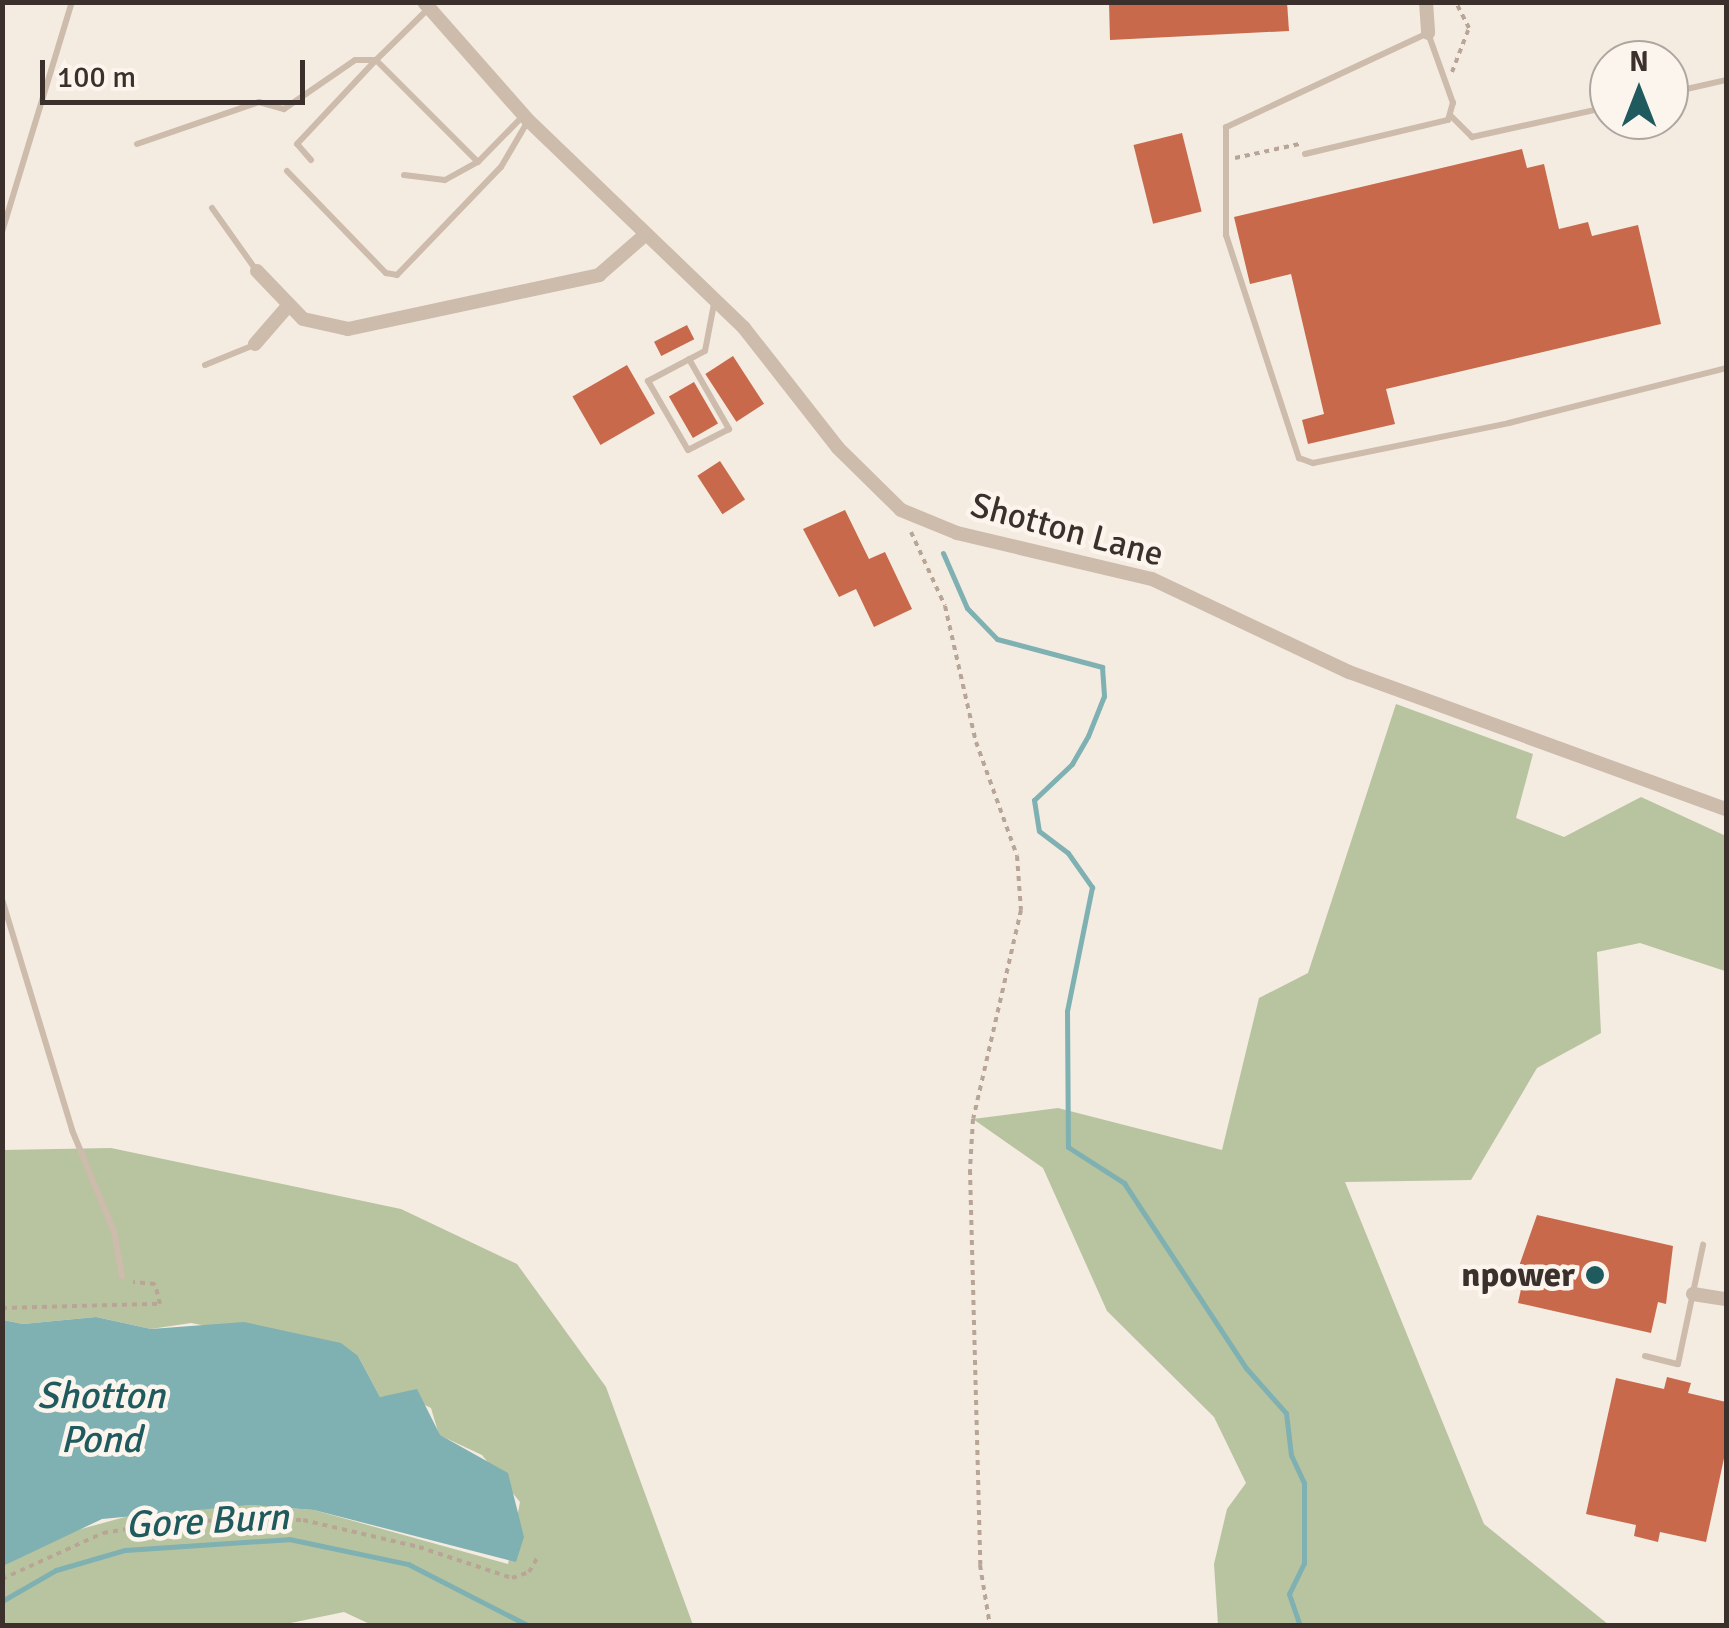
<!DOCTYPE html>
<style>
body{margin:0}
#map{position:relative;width:1729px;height:1628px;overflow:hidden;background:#f4ebe1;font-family:Signika,sans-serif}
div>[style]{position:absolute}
.green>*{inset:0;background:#b8c4a0}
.water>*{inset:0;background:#7fb0b2}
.stream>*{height:5px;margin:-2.5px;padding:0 2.5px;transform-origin:2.5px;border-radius:2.5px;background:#7fb0b2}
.building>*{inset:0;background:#c8694b;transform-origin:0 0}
.path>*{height:4px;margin-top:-2px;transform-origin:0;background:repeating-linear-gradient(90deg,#b9a596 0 5px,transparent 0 10px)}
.lane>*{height:6px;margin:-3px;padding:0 3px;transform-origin:3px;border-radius:3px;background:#cdbbac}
.street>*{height:14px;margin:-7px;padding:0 7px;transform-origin:7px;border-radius:7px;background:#cdbbac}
.dots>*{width:28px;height:28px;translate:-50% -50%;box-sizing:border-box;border:5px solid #fbf5ee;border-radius:50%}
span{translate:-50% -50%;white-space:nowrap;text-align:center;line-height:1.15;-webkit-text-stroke:9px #fbf5ee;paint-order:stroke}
.street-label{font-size:35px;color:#3b302b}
.poi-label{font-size:35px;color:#3b302b;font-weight:700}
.right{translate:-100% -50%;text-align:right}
.water-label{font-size:38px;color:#1f5a5e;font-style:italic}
.frame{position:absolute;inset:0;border:5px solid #3b302b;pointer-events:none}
.north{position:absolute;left:1589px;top:40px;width:100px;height:100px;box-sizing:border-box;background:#fbf5ee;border:2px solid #aea6a0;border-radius:50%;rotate:0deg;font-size:28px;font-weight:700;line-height:40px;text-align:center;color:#3b302b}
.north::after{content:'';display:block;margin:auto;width:35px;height:45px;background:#1f5a5e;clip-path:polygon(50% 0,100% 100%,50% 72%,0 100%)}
.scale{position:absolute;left:40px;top:60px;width:265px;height:45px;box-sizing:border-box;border:5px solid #3b302b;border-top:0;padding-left:12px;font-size:30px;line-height:35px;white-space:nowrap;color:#3b302b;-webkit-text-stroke:8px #fbf5ee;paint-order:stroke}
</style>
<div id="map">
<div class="green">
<div style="clip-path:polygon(1396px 704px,1533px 754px,1516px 818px,1564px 837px,1641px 797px,1726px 836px,1725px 971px,1640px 943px,1597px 952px,1601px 1033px,1537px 1068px,1471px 1180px,1345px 1182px,1484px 1524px,1609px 1625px,1218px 1625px,1214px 1564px,1227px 1509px,1246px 1483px,1214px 1417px,1107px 1311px,1043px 1168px,973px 1119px,1058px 1108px,1222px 1150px,1259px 998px,1308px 973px)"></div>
<div style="clip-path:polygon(111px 1148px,401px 1209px,517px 1264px,606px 1387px,693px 1625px,374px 1626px,344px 1612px,276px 1626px,3px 1625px,3px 1566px,59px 1535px,147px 1511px,250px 1505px,314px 1510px,508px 1564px,520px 1502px,482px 1455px,439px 1435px,431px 1408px,402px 1394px,380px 1397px,358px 1356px,191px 1323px,151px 1329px,96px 1317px,23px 1324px,3px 1320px,3px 1150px)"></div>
</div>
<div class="water">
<div style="clip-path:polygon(96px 1317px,151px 1329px,244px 1322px,341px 1343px,358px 1356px,380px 1397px,417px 1389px,440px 1435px,508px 1473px,524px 1537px,516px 1562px,314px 1510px,250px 1505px,102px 1519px,3px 1566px,3px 1320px,23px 1324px)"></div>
</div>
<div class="stream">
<div style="left:943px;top:553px;width:60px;rotate:66.4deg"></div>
<div style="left:967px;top:608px;width:43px;rotate:45.9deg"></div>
<div style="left:997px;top:639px;width:109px;rotate:14.9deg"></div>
<div style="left:1102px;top:667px;width:29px;rotate:86deg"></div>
<div style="left:1104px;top:696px;width:43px;rotate:111.8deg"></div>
<div style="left:1088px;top:736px;width:32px;rotate:120deg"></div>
<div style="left:1072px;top:764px;width:52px;rotate:136.5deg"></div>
<div style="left:1034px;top:800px;width:31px;rotate:81deg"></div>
<div style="left:1039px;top:831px;width:36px;rotate:37deg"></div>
<div style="left:1068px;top:853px;width:42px;rotate:54.8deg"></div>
<div style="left:1092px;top:887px;width:126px;rotate:101.4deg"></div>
<div style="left:1067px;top:1011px;width:136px;rotate:89.6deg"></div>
<div style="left:1068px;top:1147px;width:67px;rotate:32.7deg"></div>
<div style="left:1124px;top:1183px;width:222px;rotate:56.6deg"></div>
<div style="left:1246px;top:1368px;width:60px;rotate:48.4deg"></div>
<div style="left:1286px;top:1413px;width:42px;rotate:83.2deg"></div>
<div style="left:1291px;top:1455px;width:31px;rotate:65deg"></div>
<div style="left:1304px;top:1483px;width:80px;rotate:90deg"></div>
<div style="left:1304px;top:1563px;width:34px;rotate:116deg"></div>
<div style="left:1289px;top:1594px;width:34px;rotate:71deg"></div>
<div style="left:2px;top:1601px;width:62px;rotate:-29.9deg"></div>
<div style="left:56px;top:1570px;width:72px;rotate:-16.2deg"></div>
<div style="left:125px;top:1550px;width:164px;rotate:-3.8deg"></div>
<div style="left:289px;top:1539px;width:122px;rotate:11.9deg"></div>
<div style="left:408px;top:1564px;width:136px;rotate:27.1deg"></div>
</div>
<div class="building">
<div style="clip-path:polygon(1109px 2px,1287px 2px,1289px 31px,1110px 40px)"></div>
<div style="left:1182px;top:133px;width:81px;height:50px;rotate:76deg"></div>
<div style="clip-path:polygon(1522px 149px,1527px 168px,1544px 164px,1559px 229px,1588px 222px,1592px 236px,1638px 225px,1661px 324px,1386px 389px,1395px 424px,1308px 444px,1302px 420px,1324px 414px,1291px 274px,1250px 284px,1234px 217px)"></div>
<div style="left:687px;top:325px;width:16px;height:37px;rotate:63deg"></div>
<div style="left:733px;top:356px;width:57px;height:33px;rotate:57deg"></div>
<div style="left:627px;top:365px;width:56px;height:63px;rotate:60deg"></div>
<div style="left:694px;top:382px;width:48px;height:29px;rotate:60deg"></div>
<div style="left:720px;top:461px;width:46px;height:27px;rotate:57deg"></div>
<div style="clip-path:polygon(845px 510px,869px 559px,885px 552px,912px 609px,874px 627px,856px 589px,839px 597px,803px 529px)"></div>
<div style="clip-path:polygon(1537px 1215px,1673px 1246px,1666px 1304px,1658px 1302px,1651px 1333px,1518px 1303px,1525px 1271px,1518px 1269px)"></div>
<div style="clip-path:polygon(1667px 1377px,1691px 1383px,1688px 1393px,1726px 1402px,1726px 1449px,1706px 1542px,1660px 1532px,1658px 1542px,1634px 1536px,1636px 1525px,1586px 1514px,1616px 1378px,1664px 1389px)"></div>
</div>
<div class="path">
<div style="left:1452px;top:72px;width:47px;rotate:-68.9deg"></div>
<div style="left:1469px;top:28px;width:29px;rotate:-117deg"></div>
<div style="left:1235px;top:158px;width:66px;rotate:-12.3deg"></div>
<div style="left:911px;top:532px;width:81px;rotate:65.3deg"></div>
<div style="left:945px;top:606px;width:139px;rotate:77.2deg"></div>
<div style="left:976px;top:742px;width:121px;rotate:70.2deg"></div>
<div style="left:1017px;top:856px;width:54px;rotate:85.8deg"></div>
<div style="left:1021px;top:910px;width:214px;rotate:102.9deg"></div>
<div style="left:973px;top:1119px;width:51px;rotate:93.4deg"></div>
<div style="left:970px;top:1170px;width:395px;rotate:88.5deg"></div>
<div style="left:980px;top:1565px;width:62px;rotate:80.7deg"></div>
<div style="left:2px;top:1308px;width:158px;rotate:-1.5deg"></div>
<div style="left:160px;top:1304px;width:21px;rotate:-104deg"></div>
<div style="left:155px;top:1284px;width:22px;rotate:-175deg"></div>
<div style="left:2px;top:1579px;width:111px;rotate:-24.5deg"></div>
<div style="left:103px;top:1533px;width:74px;rotate:-9.3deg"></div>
<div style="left:176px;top:1521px;width:127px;rotate:-0.5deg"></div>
<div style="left:303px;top:1520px;width:119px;rotate:13.1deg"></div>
<div style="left:419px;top:1547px;width:98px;rotate:18.4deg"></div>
<div style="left:512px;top:1578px;width:18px;rotate:-19deg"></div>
<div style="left:529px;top:1572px;width:16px;rotate:-60deg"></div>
</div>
<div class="lane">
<div style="left:1516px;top:2px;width:15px"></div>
<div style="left:429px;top:8px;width:74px;rotate:135.5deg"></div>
<div style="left:376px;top:60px;width:144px;rotate:45deg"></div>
<div style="left:1669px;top:93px;width:58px;rotate:-12.8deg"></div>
<div style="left:1451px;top:116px;width:30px;rotate:45deg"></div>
<div style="left:1472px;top:137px;width:140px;rotate:-12.4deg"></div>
<div style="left:137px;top:144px;width:129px;rotate:-19deg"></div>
<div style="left:259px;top:102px;width:26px;rotate:16deg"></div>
<div style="left:284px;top:109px;width:86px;rotate:-34.6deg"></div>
<div style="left:355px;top:60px;width:21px"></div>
<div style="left:1305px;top:154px;width:147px;rotate:-13.4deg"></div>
<div style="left:1448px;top:120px;width:18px;rotate:-74deg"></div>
<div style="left:1453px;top:103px;width:74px;rotate:-109.7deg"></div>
<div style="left:1428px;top:33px;width:223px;rotate:155deg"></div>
<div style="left:1226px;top:127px;width:108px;rotate:90deg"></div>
<div style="left:1226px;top:235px;width:235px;rotate:71.9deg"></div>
<div style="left:1299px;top:458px;width:15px;rotate:20deg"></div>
<div style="left:1313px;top:463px;width:200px;rotate:-11.5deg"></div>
<div style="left:1509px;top:423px;width:224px;rotate:-14.2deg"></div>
<div style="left:311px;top:160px;width:21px;rotate:-131deg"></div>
<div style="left:297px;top:144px;width:114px;rotate:-46.8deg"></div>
<div style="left:287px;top:171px;width:142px;rotate:45.9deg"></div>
<div style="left:386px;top:273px;width:11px;rotate:10deg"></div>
<div style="left:397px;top:275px;width:150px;rotate:-46.1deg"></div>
<div style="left:501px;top:167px;width:53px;rotate:-59.6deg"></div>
<div style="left:404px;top:175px;width:41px;rotate:7deg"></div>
<div style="left:445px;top:180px;width:38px;rotate:-29deg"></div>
<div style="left:478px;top:162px;width:64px;rotate:-45.6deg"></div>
<div style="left:212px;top:208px;width:76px;rotate:54.6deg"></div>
<div style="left:2px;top:232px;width:240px;rotate:-73.1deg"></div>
<div style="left:689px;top:359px;width:81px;rotate:60.3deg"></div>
<div style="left:729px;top:429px;width:46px;rotate:152.9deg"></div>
<div style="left:688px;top:450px;width:80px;rotate:-120.1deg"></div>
<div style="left:648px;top:381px;width:64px;rotate:-27.8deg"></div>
<div style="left:705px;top:351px;width:48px;rotate:-79.2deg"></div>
<div style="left:205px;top:365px;width:53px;rotate:-22.2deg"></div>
<div style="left:2px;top:899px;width:241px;rotate:73.1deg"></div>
<div style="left:72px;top:1130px;width:110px;rotate:67.6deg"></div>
<div style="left:114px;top:1232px;width:45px;rotate:79.7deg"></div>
<div style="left:1645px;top:1356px;width:34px;rotate:14deg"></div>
<div style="left:1678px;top:1364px;width:122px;rotate:-78.1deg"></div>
</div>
<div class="street">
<div style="left:424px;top:2px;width:157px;rotate:48.6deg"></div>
<div style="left:528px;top:120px;width:300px;rotate:43.9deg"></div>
<div style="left:744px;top:328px;width:152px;rotate:51.9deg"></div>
<div style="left:838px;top:448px;width:88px;rotate:44.5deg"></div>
<div style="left:901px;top:510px;width:61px;rotate:22.3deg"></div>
<div style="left:957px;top:533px;width:200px;rotate:13.3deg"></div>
<div style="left:1152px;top:579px;width:218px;rotate:25.3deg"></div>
<div style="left:1349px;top:672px;width:401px;rotate:20deg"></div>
<div style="left:1426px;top:2px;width:31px;rotate:86deg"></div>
<div style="left:257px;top:271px;width:66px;rotate:46.2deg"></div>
<div style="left:303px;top:319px;width:46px;rotate:12.5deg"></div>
<div style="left:348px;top:329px;width:257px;rotate:-12.1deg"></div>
<div style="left:599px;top:275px;width:62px;rotate:-41.1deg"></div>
<div style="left:255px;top:344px;width:49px;rotate:-49.1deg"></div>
<div style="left:1693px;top:1294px;width:33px;rotate:9deg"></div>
</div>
<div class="dots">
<div style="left:1595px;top:1275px;background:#1f5a5e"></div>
</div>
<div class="street-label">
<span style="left:1067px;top:530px;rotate:15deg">Shotton Lane</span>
</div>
<div class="poi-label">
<span class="right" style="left:1575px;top:1275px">npower</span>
</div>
<div class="water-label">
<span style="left:101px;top:1418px">Shotton<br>Pond</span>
<span style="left:207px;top:1521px;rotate:-3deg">Gore Burn</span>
</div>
<div class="frame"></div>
<div class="north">N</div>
<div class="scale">100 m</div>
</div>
